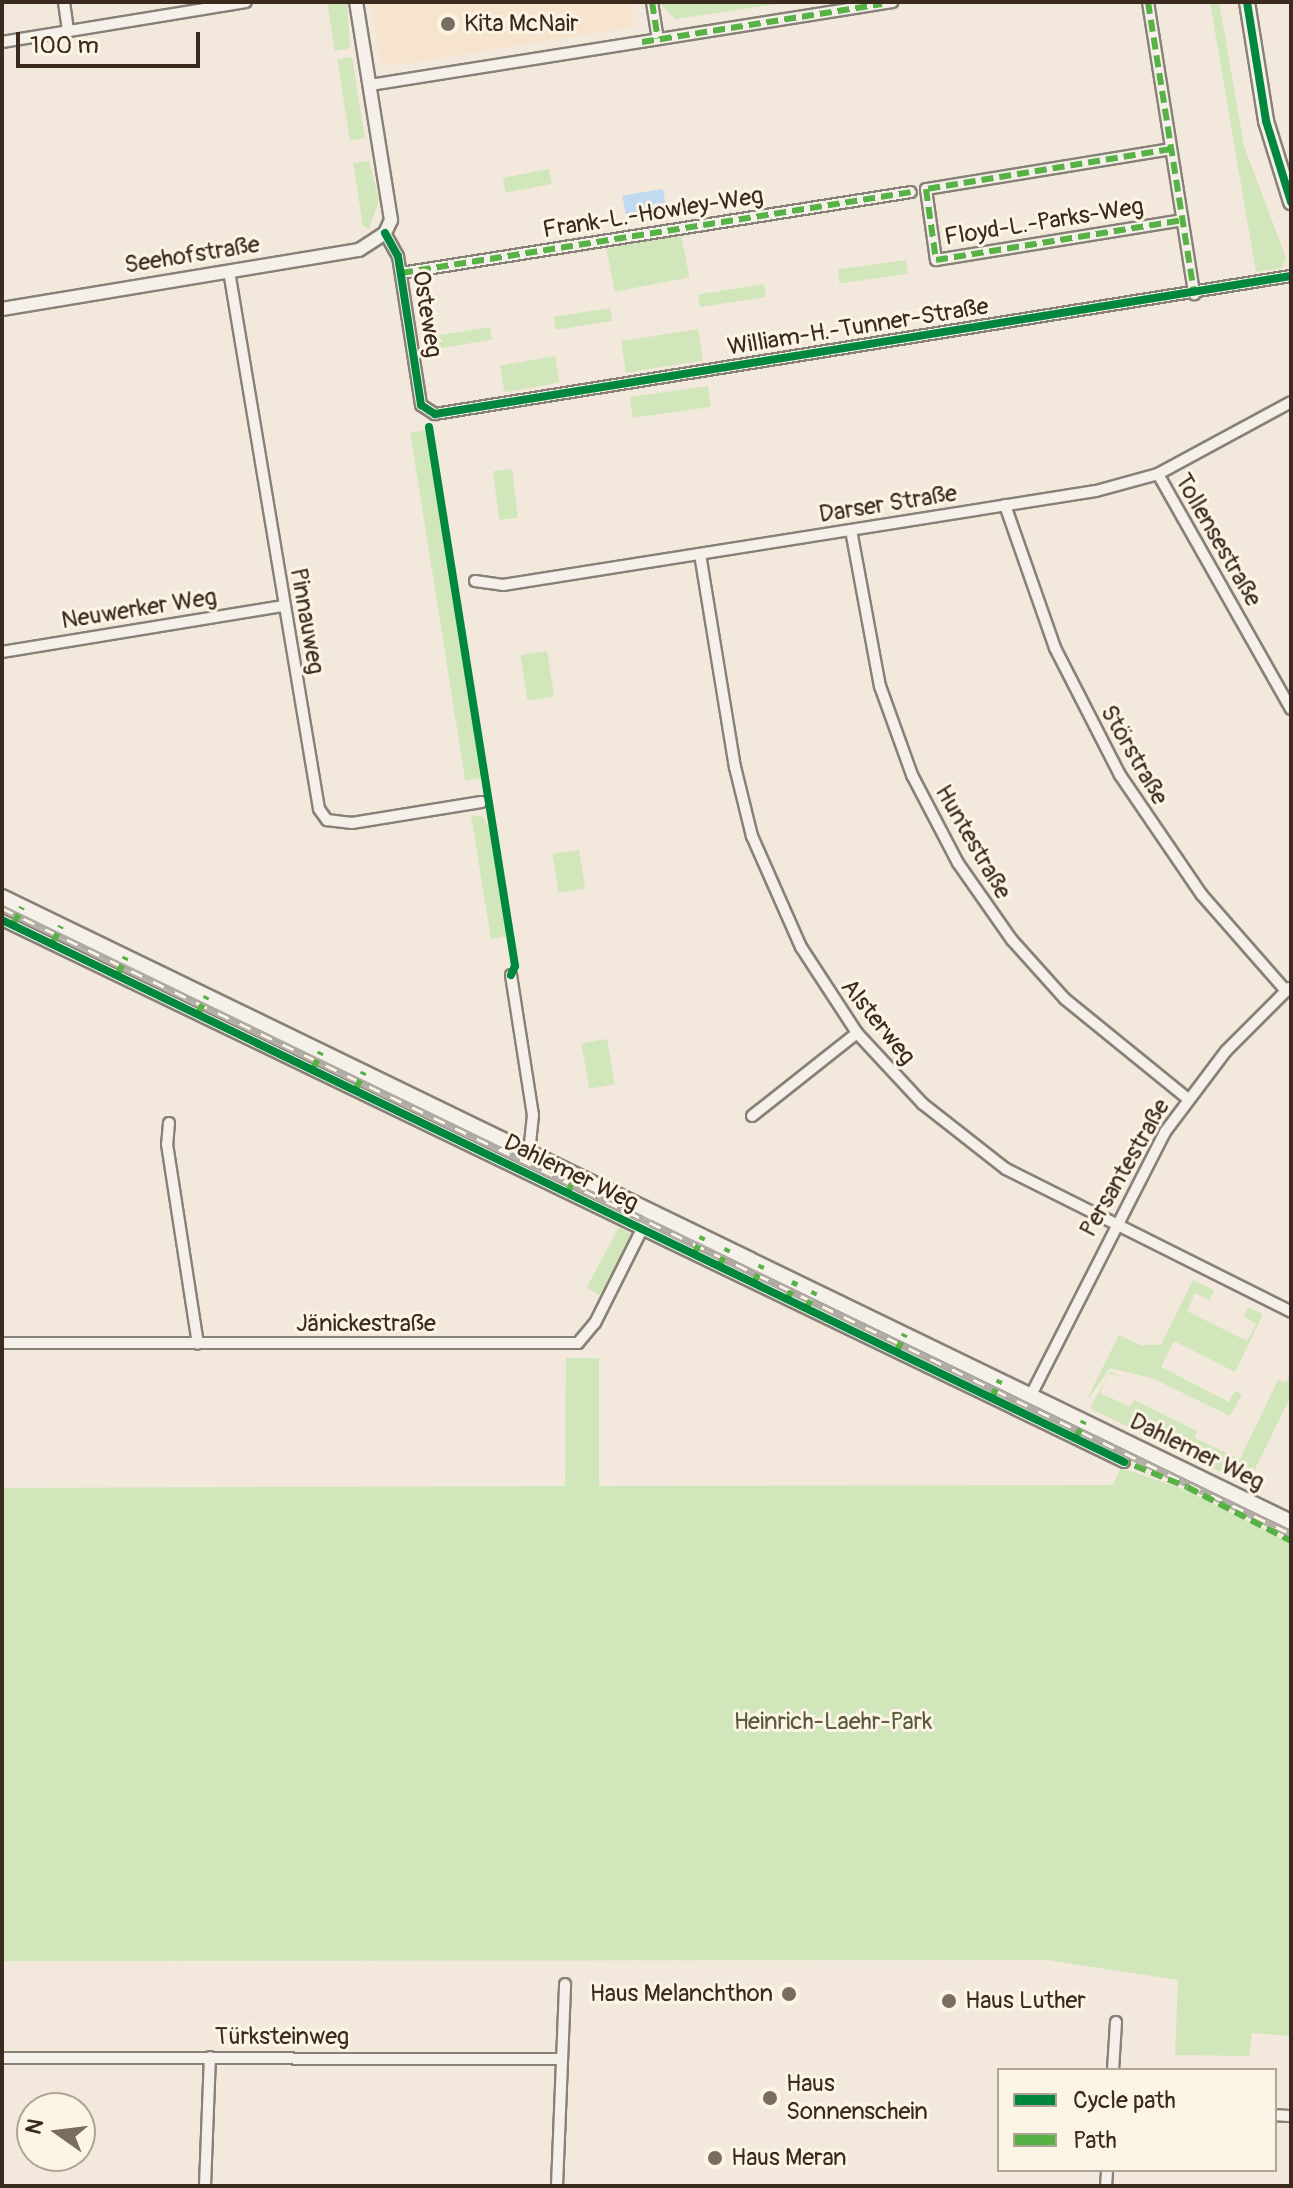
<!DOCTYPE html>
<meta charset="utf-8">
<style>
body{margin:0}
#map{position:relative;width:1293px;height:2188px;overflow:hidden;background:#f2e8db;font-family:Pangolin,sans-serif}
div>[style]{position:absolute}
.built>*{inset:0;background:#f6e4cf}
.green>*{inset:0;background:#d2e6bc;transform-origin:0 0}
.water>*{inset:0;background:#c1daef;transform-origin:0 0}
.roads{filter:drop-shadow(2px 0 #888178) drop-shadow(-2px 0 #888178) drop-shadow(0 2px #888178) drop-shadow(0 -2px #888178)}
.minor>*{height:10px;margin:-5px;padding:0 5px;transform-origin:5px;border-radius:5px;background:#f5f0e9}
.tertiary>*{height:12px;margin:-6px;padding:0 6px;transform-origin:6px;border-radius:6px;background:#f5f0e9}
.secondary>*{height:14px;margin:-7px;padding:0 7px;transform-origin:7px;border-radius:7px;background:#f5f0e9}
.rail>*{height:7px;margin-top:-3.5px;transform-origin:0;background:repeating-linear-gradient(90deg,#fcf5e5 0 12px,#b2ada6 0 24px);box-sizing:border-box;border-block:2px solid #b2ada6}
.quiet>*{height:6px;margin-top:-3px;transform-origin:0;background:repeating-linear-gradient(90deg,#57b245 0 12px,transparent 0 18px)}
.cycleway>*{height:8px;margin:-4px;padding:0 4px;transform-origin:4px;border-radius:4px;background:#00873e}
.dots>*{width:22px;height:22px;translate:-50% -50%;box-sizing:border-box;border:4px solid #fcf5e5;border-radius:50%}
span{translate:-50% -50%;white-space:nowrap;text-align:center;line-height:1.15;-webkit-text-stroke:6px #fcf5e5;paint-order:stroke}
.poi-label{font-size:24px;color:#3b2a1e}
.left{translate:0 -50%;text-align:left}
.right{translate:-100% -50%;text-align:right}
.street-label{font-size:24px;color:#3b2a1e}
.park-label{font-size:24px;color:#5a593f}
.frame{position:absolute;inset:0;border:4px solid #3b2a1e;pointer-events:none}
.legend{position:absolute;left:997px;top:2068px;width:280px;height:104px;box-sizing:border-box;background:#fcf5e5;border:2px solid #afa495;margin:0;padding:10px 14px;list-style:none;font-size:24px;color:#3b2a1e}
.legend li{display:flex;align-items:center;gap:16px;height:40px}
.legend b{width:40px;border:2px solid #afa495}
.north{position:absolute;left:16px;top:2092px;width:80px;height:80px;box-sizing:border-box;background:#fcf5e5;border:2px solid #afa495;border-radius:50%;rotate:284deg;font-size:22px;font-weight:700;line-height:32px;text-align:center;color:#3b2a1e}
.north::after{content:'';display:block;margin:auto;width:28px;height:36px;background:#7b6c60;clip-path:polygon(50% 0,100% 100%,50% 72%,0 100%)}
.scale{position:absolute;left:16px;top:32px;width:184px;height:36px;box-sizing:border-box;border:4px solid #3b2a1e;border-top:0;padding-left:10px;font-size:24px;line-height:28px;white-space:nowrap;color:#3b2a1e;-webkit-text-stroke:6px #fcf5e5;paint-order:stroke}
</style>
<div id="map">
<div class="built">
<div style="clip-path:polygon(371px 2px,630px 2px,634px 27px,390px 66px,380px 60px)"></div>
</div>
<div class="green">
<div style="clip-path:polygon(327px 2px,347px 2px,350px 48px,335px 51px)"></div>
<div style="clip-path:polygon(658px 2px,791px 2px,675px 19px)"></div>
<div style="clip-path:polygon(1210px 2px,1219px 2px,1244px 146px,1286px 258px,1282px 268px,1256px 272px)"></div>
<div style="left:352px;top:57px;width:82px;height:15px;rotate:81deg"></div>
<div style="clip-path:polygon(369px 161px,379px 200px,369px 229px,363px 226px,353px 163px)"></div>
<div style="left:549px;top:169px;width:15px;height:47px;rotate:79deg"></div>
<div style="left:681px;top:234px;width:44px;height:76px;rotate:79deg"></div>
<div style="left:906px;top:260px;width:14px;height:69px;rotate:82deg"></div>
<div style="left:764px;top:284px;width:13px;height:67px;rotate:81deg"></div>
<div style="left:610px;top:308px;width:13px;height:57px;rotate:81deg"></div>
<div style="left:490px;top:327px;width:13px;height:66px;rotate:81deg"></div>
<div style="left:698px;top:329px;width:32px;height:78px;rotate:81deg"></div>
<div style="left:555px;top:356px;width:27px;height:56px;rotate:80deg"></div>
<div style="left:708px;top:386px;width:21px;height:79px;rotate:82deg"></div>
<div style="left:427px;top:430px;width:352px;height:17px;rotate:81deg"></div>
<div style="left:512px;top:469px;width:49px;height:19px;rotate:83deg"></div>
<div style="left:547px;top:651px;width:46px;height:27px;rotate:81deg"></div>
<div style="clip-path:polygon(471px 815px,483px 817px,489px 828px,508px 936px,491px 939px)"></div>
<div style="left:579px;top:850px;width:39px;height:27px;rotate:81deg"></div>
<div style="clip-path:polygon(207px 1005px,311px 1054px,313px 1057px,308px 1062px,207px 1014px)"></div>
<div style="left:607px;top:1039px;width:46px;height:26px;rotate:80deg"></div>
<div style="clip-path:polygon(364px 1081px,569px 1178px,567px 1184px,556px 1185px,553px 1179px,368px 1091px)"></div>
<div style="left:619px;top:1227px;width:15px;height:69px;rotate:28deg"></div>
<div style="clip-path:polygon(1193px 1280px,1214px 1290px,1209px 1300px,1195px 1293px,1187px 1311px,1247px 1341px,1256px 1324px,1244px 1317px,1248px 1307px,1263px 1314px,1235px 1372px,1174px 1341px,1161px 1367px,1229px 1402px,1235px 1391px,1242px 1394px,1230px 1416px,1152px 1378px,1110px 1368px,1084px 1405px,1119px 1335px,1141px 1345px,1161px 1345px)"></div>
<div style="clip-path:polygon(566px 1358px,599px 1358px,599px 1486px,1113px 1485px,1121px 1468px,1183px 1489px,1291px 1543px,1291px 2036px,1252px 2033px,1249px 2056px,1175px 2055px,1178px 1980px,1047px 1960px,2px 1961px,2px 1488px,565px 1486px)"></div>
<div style="clip-path:polygon(1110px 1372px,1123px 1377px,1109px 1374px,1100px 1393px,1130px 1407px,1134px 1400px,1197px 1431px,1195px 1438px,1240px 1459px,1278px 1380px,1286px 1383px,1291px 1372px,1291px 1396px,1247px 1485px,1090px 1408px)"></div>
</div>
<div class="water">
<div style="left:663px;top:189px;width:19px;height:41px;rotate:81deg"></div>
</div>
<div class="roads">
<div class="minor">
<div style="left:64px;top:2px;width:29px;rotate:82deg"></div>
<div style="left:652px;top:2px;width:37px;rotate:81deg"></div>
<div style="left:1148px;top:2px;width:296px;rotate:81deg"></div>
<div style="left:2px;top:42px;width:247px;rotate:-9.3deg"></div>
<div style="left:370px;top:85px;width:529px;rotate:-9.03deg"></div>
<div style="left:1171px;top:149px;width:248px;rotate:170.7deg"></div>
<div style="left:926px;top:189px;width:72px;rotate:82deg"></div>
<div style="left:936px;top:260px;width:249px;rotate:-9.2deg"></div>
<div style="left:385px;top:233px;width:26px;rotate:61deg"></div>
<div style="left:398px;top:256px;width:151px;rotate:81.2deg"></div>
<div style="left:421px;top:405px;width:17px;rotate:33deg"></div>
<div style="left:435px;top:414px;width:867px;rotate:-9.16deg"></div>
<div style="left:229px;top:271px;width:545px;rotate:80.5deg"></div>
<div style="left:319px;top:809px;width:14px;rotate:54deg"></div>
<div style="left:327px;top:820px;width:25px;rotate:7deg"></div>
<div style="left:352px;top:823px;width:131px;rotate:-9.2deg"></div>
<div style="left:401px;top:273px;width:516px;rotate:-9.02deg"></div>
<div style="left:1158px;top:474px;width:270px;rotate:60.5deg"></div>
<div style="left:1005px;top:505px;width:151px;rotate:70.7deg"></div>
<div style="left:1055px;top:648px;width:143px;rotate:62.9deg"></div>
<div style="left:1120px;top:775px;width:145px;rotate:55.7deg"></div>
<div style="left:1202px;top:895px;width:128px;rotate:48.8deg"></div>
<div style="left:851px;top:530px;width:159px;rotate:79.5deg"></div>
<div style="left:880px;top:686px;width:95px;rotate:70.2deg"></div>
<div style="left:912px;top:775px;width:99px;rotate:62.4deg"></div>
<div style="left:958px;top:863px;width:94px;rotate:55deg"></div>
<div style="left:1012px;top:940px;width:79px;rotate:48.1deg"></div>
<div style="left:1065px;top:999px;width:159px;rotate:39.1deg"></div>
<div style="left:700px;top:554px;width:216px;rotate:80.7deg"></div>
<div style="left:735px;top:767px;width:71px;rotate:76.2deg"></div>
<div style="left:752px;top:836px;width:121px;rotate:66.2deg"></div>
<div style="left:801px;top:947px;width:103px;rotate:56.9deg"></div>
<div style="left:857px;top:1033px;width:97px;rotate:47.1deg"></div>
<div style="left:923px;top:1104px;width:105px;rotate:38.1deg"></div>
<div style="left:1006px;top:1169px;width:319px;rotate:26.6deg"></div>
<div style="left:475px;top:581px;width:28px;rotate:8deg"></div>
<div style="left:503px;top:585px;width:600px;rotate:-9.01deg"></div>
<div style="left:1096px;top:491px;width:64px;rotate:-15.3deg"></div>
<div style="left:1158px;top:474px;width:151px;rotate:-28.4deg"></div>
<div style="left:2px;top:652px;width:285px;rotate:-9.3deg"></div>
<div style="left:2px;top:920px;width:1246px;rotate:25.78deg"></div>
<div style="left:511px;top:975px;width:142px;rotate:81.1deg"></div>
<div style="left:533px;top:1115px;width:37px;rotate:96deg"></div>
<div style="left:752px;top:1116px;width:134px;rotate:-38.3deg"></div>
<div style="left:169px;top:1123px;width:21px;rotate:95deg"></div>
<div style="left:167px;top:1144px;width:202px;rotate:81.2deg"></div>
<div style="left:2px;top:1343px;width:576px"></div>
<div style="left:578px;top:1343px;width:26px;rotate:-50deg"></div>
<div style="left:595px;top:1323px;width:125px;rotate:-63.4deg"></div>
<div style="left:1031px;top:1395px;width:295px;rotate:-63deg"></div>
<div style="left:1165px;top:1132px;width:101px;rotate:-53deg"></div>
<div style="left:1226px;top:1051px;width:89px;rotate:-45deg"></div>
<div style="left:2px;top:2058px;width:559px;rotate:0.1deg"></div>
<div style="left:1113px;top:2070px;width:48px;rotate:-86.4deg"></div>
<div style="left:1275px;top:2115px;width:16px;rotate:4deg"></div>
<div style="left:205px;top:2186px;width:129px;rotate:-87.8deg"></div>
<div style="left:557px;top:2186px;width:202px;rotate:-87.7deg"></div>
<div style="left:1106px;top:2186px;width:16px;rotate:-86deg"></div>
</div>
<div class="tertiary">
<div style="left:2px;top:309px;width:362px;rotate:-9.4deg"></div>
<div style="left:359px;top:250px;width:31px;rotate:-33deg"></div>
<div style="left:385px;top:233px;width:14px;rotate:-65deg"></div>
<div style="left:391px;top:220px;width:221px;rotate:-99.1deg"></div>
</div>
<div class="secondary">
<div style="left:1247px;top:2px;width:121px;rotate:80.9deg"></div>
<div style="left:1266px;top:121px;width:85px;rotate:72.8deg"></div>
<div style="left:2px;top:897px;width:1433px;rotate:25.87deg"></div>
</div>
</div>
<div class="rail">
<div style="left:2px;top:908px;width:1433px;rotate:25.9deg"></div>
</div>
<div class="quiet">
<div style="left:652px;top:2px;width:37px;rotate:81deg"></div>
<div style="left:1148px;top:2px;width:296px;rotate:81deg"></div>
<div style="left:642px;top:42px;width:243px;rotate:-9deg"></div>
<div style="left:1171px;top:149px;width:248px;rotate:170.7deg"></div>
<div style="left:926px;top:189px;width:72px;rotate:82deg"></div>
<div style="left:936px;top:260px;width:249px;rotate:-9.2deg"></div>
<div style="left:401px;top:273px;width:516px;rotate:-9.02deg"></div>
<div style="left:13px;top:925px;width:20px;rotate:-63deg"></div>
<div style="left:52px;top:944px;width:20px;rotate:-63deg"></div>
<div style="left:117px;top:976px;width:21px;rotate:-65deg"></div>
<div style="left:197px;top:1015px;width:21px;rotate:-62deg"></div>
<div style="left:312px;top:1071px;width:21px;rotate:-65deg"></div>
<div style="left:355px;top:1091px;width:21px;rotate:-65deg"></div>
<div style="left:567px;top:1194px;width:21px;rotate:-65deg"></div>
<div style="left:693px;top:1256px;width:22px;rotate:-63deg"></div>
<div style="left:718px;top:1268px;width:22px;rotate:-63deg"></div>
<div style="left:753px;top:1285px;width:22px;rotate:-66deg"></div>
<div style="left:786px;top:1302px;width:23px;rotate:-65deg"></div>
<div style="left:805px;top:1311px;width:22px;rotate:-63deg"></div>
<div style="left:896px;top:1353px;width:21px;rotate:-65deg"></div>
<div style="left:991px;top:1400px;width:22px;rotate:-66deg"></div>
<div style="left:1075px;top:1440px;width:21px;rotate:-65deg"></div>
<div style="left:1118px;top:1459px;width:74px;rotate:22.1deg"></div>
<div style="left:1187px;top:1487px;width:117px;rotate:27.4deg"></div>
</div>
<div class="cycleway">
<div style="left:1247px;top:2px;width:121px;rotate:80.9deg"></div>
<div style="left:1266px;top:121px;width:85px;rotate:72.8deg"></div>
<div style="left:385px;top:233px;width:26px;rotate:61deg"></div>
<div style="left:398px;top:256px;width:151px;rotate:81.2deg"></div>
<div style="left:421px;top:405px;width:17px;rotate:33deg"></div>
<div style="left:435px;top:414px;width:867px;rotate:-9.16deg"></div>
<div style="left:429px;top:427px;width:546px;rotate:80.93deg"></div>
<div style="left:515px;top:966px;width:10px;rotate:114deg"></div>
<div style="left:2px;top:920px;width:1246px;rotate:25.78deg"></div>
</div>
<div class="dots">
<div style="left:448px;top:24px;background:#7b6c60"></div>
<div style="left:789px;top:1994px;background:#7b6c60"></div>
<div style="left:949px;top:2001px;background:#7b6c60"></div>
<div style="left:770px;top:2098px;background:#7b6c60"></div>
<div style="left:715px;top:2158px;background:#7b6c60"></div>
</div>
<div class="poi-label">
<span class="left" style="left:464px;top:24px">Kita McNair</span>
<span class="right" style="left:773px;top:1994px">Haus Melanchthon</span>
<span class="left" style="left:965px;top:2001px">Haus Luther</span>
<span class="left" style="left:786px;top:2098px">Haus<br>Sonnenschein</span>
<span class="left" style="left:731px;top:2158px">Haus Meran</span>
</div>
<div class="street-label">
<span style="left:653px;top:213px;rotate:-9deg">Frank-L.-Howley-Weg</span>
<span style="left:1044px;top:222px;rotate:-9deg">Floyd-L.-Parks-Weg</span>
<span style="left:192px;top:255px;rotate:-9deg">Seehofstraße</span>
<span style="left:427px;top:314px;rotate:81deg">Osteweg</span>
<span style="left:858px;top:327px;rotate:-9deg">William-H.-Tunner-Straße</span>
<span style="left:888px;top:504px;rotate:-9deg">Darser Straße</span>
<span style="left:1218px;top:540px;rotate:60deg">Tollensestraße</span>
<span style="left:139px;top:609px;rotate:-9deg">Neuwerker Weg</span>
<span style="left:307px;top:621px;rotate:80deg">Pinnauweg</span>
<span style="left:1134px;top:755px;rotate:60deg">Störstraße</span>
<span style="left:973px;top:842px;rotate:60deg">Huntestraße</span>
<span style="left:878px;top:1022px;rotate:51deg">Alsterweg</span>
<span style="left:1125px;top:1168px;rotate:-60deg">Persantestraße</span>
<span style="left:571px;top:1173px;rotate:26deg">Dahlemer Weg</span>
<span style="left:366px;top:1324px">Jänickestraße</span>
<span style="left:1197px;top:1452px;rotate:26deg">Dahlemer Weg</span>
<span style="left:282px;top:2037px">Türksteinweg</span>
</div>
<div class="park-label">
<span style="left:833px;top:1722px">Heinrich-Laehr-Park</span>
</div>
<div class="frame"></div>
<ul class="legend">
<li><b style="height:10px;background:#00873e"></b>Cycle path</li>
<li><b style="height:10px;background:#57b245"></b>Path</li>
</ul>
<div class="north">N</div>
<div class="scale">100 m</div>
</div>
